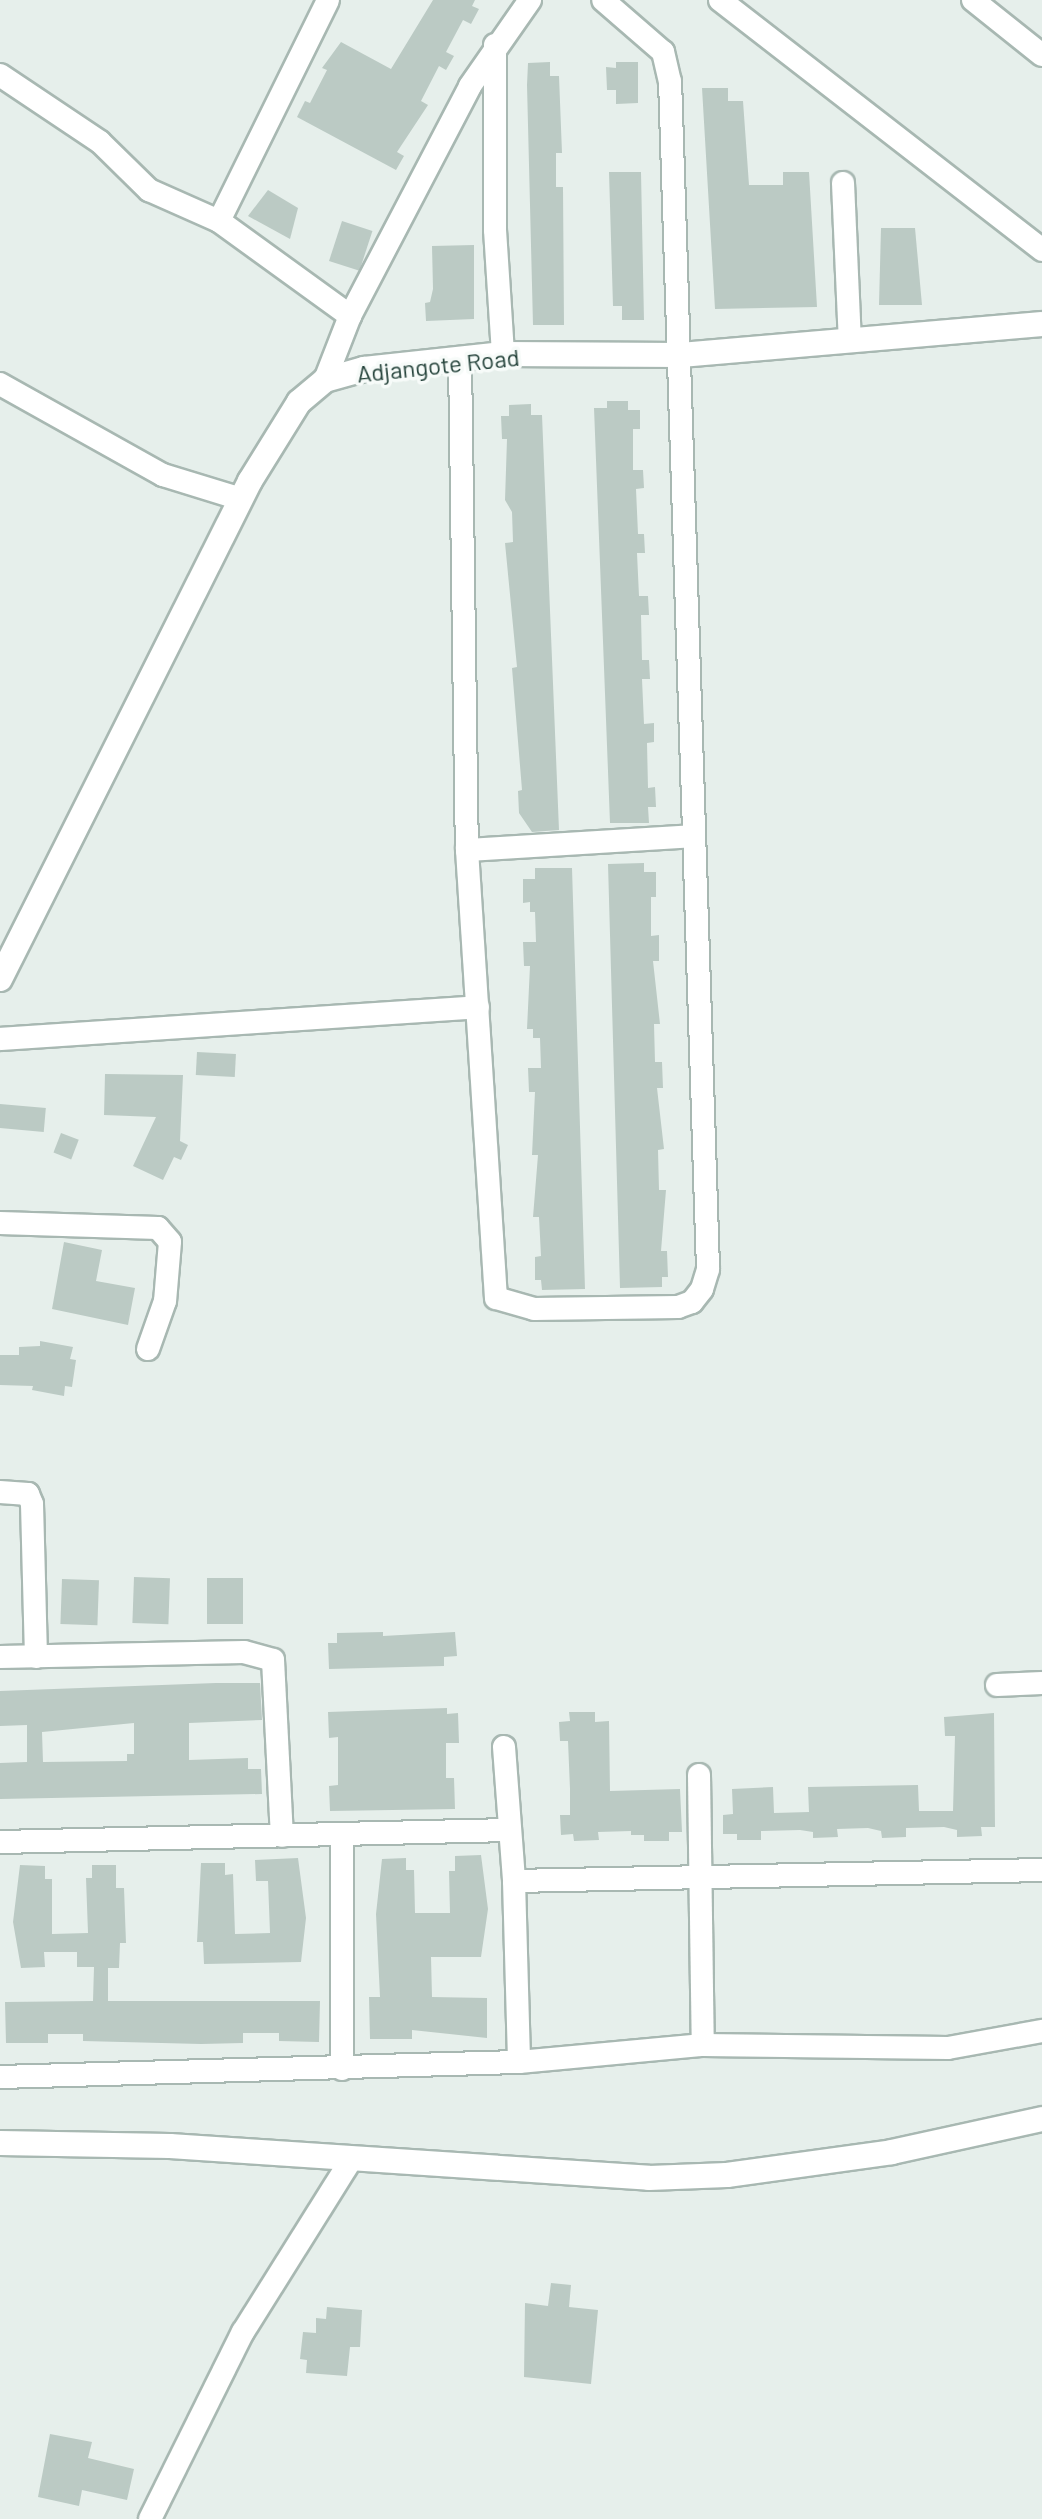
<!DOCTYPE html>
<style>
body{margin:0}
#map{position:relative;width:1042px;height:2519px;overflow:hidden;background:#e6efeb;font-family:Barlow,sans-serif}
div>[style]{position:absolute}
.building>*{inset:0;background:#bbcac4;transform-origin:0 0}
.roads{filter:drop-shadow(2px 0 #a8b8b2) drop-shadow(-2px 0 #a8b8b2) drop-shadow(0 2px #a8b8b2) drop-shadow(0 -2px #a8b8b2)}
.street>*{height:22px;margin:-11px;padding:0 11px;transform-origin:11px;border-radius:11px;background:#fff}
.secondary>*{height:24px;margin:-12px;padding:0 12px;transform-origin:12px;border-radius:12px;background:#fff}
span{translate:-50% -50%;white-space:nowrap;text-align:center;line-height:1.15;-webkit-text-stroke:7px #f7fbf9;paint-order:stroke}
.street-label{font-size:24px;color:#24423a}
</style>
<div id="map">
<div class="building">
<div style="clip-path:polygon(433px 0,475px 0,472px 6px,479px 9px,471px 24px,463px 20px,446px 52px,454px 56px,446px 70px,439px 66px,421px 101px,428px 105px,397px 152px,404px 156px,396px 170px,297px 117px,305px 101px,310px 103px,327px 70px,322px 68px,341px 42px,391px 69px)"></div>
<div style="clip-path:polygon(550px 62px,550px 76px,559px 76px,562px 153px,556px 153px,556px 187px,563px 187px,564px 325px,533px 325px,527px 85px,528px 63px)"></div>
<div style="clip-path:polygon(616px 62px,638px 62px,638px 103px,616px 104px,616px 90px,607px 90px,606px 67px,616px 68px)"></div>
<div style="clip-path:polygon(702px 88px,728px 88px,728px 101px,743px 101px,749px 185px,783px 185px,783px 172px,809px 172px,817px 307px,715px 309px)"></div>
<div style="clip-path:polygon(609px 172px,641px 172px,644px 320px,622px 320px,622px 306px,613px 306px)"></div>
<div style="clip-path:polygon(268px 190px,298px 208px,290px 239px,248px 216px)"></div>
<div style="left:342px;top:221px;width:32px;height:42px;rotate:18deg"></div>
<div style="clip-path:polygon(881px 228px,915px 228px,922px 305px,879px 305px)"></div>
<div style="clip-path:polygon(474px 245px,474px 319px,426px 321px,425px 303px,430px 302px,433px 289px,432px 246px)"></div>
<div style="clip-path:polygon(607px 401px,628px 401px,628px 410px,640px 410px,640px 429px,633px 429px,633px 470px,643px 470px,644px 488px,636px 489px,638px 534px,644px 534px,645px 553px,637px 553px,639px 596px,648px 596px,649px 615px,641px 615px,642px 660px,649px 660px,650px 679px,642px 679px,644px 724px,654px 723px,654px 742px,647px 743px,648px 788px,655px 787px,656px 807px,648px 807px,649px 823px,610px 823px,594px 408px,607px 408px)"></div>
<div style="clip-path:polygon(531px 404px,531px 415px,542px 415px,559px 830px,532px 832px,519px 813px,518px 791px,522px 790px,512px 668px,517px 667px,505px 543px,513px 542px,512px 512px,505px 500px,507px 439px,502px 439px,501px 416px,509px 416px,509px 405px)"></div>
<div style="clip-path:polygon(644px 863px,644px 872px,656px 872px,656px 897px,651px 897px,651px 936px,659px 935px,659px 961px,653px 961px,660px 1024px,654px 1024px,655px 1062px,662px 1062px,663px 1088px,657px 1088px,664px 1149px,658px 1150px,659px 1190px,666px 1190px,661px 1251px,667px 1251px,668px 1277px,662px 1277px,662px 1287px,620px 1288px,608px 864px)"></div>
<div style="clip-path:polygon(535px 868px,572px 868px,585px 1289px,542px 1290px,541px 1280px,535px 1280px,535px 1257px,541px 1256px,539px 1217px,533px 1217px,538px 1155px,532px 1155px,535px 1092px,529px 1092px,528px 1068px,541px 1068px,540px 1038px,533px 1038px,533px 1029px,527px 1029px,530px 966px,524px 966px,523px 942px,536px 942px,535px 912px,530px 912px,530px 902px,523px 903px,523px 879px,535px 879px)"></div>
<div style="left:197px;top:1052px;width:39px;height:23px;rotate:3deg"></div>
<div style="clip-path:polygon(105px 1074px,183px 1075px,180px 1141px,188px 1145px,181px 1160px,174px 1157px,163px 1180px,133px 1166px,156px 1117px,104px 1115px)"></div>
<div style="left:0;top:1104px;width:46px;height:24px;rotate:5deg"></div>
<div style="left:61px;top:1133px;width:19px;height:21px;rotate:21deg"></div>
<div style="clip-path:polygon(64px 1242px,102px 1250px,96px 1281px,135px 1288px,128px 1325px,52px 1309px)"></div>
<div style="clip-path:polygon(40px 1341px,73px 1347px,70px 1359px,76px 1360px,72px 1387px,65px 1386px,64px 1396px,32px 1390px,33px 1386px,0 1385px,0 1355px,19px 1355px,19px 1347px,40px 1346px)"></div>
<div style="left:134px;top:1577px;width:36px;height:46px;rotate:2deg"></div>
<div style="left:207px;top:1578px;width:36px;height:46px"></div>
<div style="left:62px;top:1579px;width:37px;height:45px;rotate:2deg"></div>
<div style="clip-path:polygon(383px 1632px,383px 1636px,455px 1632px,457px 1656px,444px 1657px,444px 1666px,329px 1669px,328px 1643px,337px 1643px,337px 1633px)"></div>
<div style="clip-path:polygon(evenodd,216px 1683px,260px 1683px,262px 1720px,189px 1723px,189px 1760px,248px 1758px,248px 1769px,261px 1769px,262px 1794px,0 1799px,0 1763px,27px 1762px,27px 1725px,0 1726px,0 1691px,216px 1683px,134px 1723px,134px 1754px,127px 1754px,127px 1761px,43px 1762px,42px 1732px,134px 1723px)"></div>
<div style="clip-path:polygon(447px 1708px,447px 1714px,458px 1713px,459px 1743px,446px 1743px,446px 1778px,454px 1778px,455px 1809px,330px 1811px,329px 1786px,338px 1785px,338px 1737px,329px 1738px,328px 1712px)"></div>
<div style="clip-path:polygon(569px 1712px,595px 1712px,595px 1722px,609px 1721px,610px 1791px,680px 1789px,682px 1832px,669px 1832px,669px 1841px,644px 1841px,644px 1835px,631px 1835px,631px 1831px,598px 1832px,599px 1840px,574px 1841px,573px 1834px,561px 1835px,560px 1815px,570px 1815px,570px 1789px,568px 1741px,560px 1741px,559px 1722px,570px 1721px)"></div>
<div style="clip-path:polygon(994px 1713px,995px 1827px,981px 1827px,982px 1836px,957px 1837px,957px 1830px,944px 1827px,906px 1828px,906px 1837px,882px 1838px,881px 1831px,868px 1828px,837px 1829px,838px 1837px,813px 1838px,813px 1832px,800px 1830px,761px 1831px,761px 1840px,737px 1840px,737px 1834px,723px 1834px,723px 1815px,733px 1814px,732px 1789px,773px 1787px,774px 1813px,809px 1812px,808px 1787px,918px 1785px,919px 1811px,953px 1811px,955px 1736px,945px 1736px,944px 1717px)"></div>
<div style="clip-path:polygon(481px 1855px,488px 1909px,481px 1957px,431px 1957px,432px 1997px,487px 1998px,487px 2038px,412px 2030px,412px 2039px,370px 2039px,369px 1997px,380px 1997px,376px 1914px,382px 1859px,406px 1858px,406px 1870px,414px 1870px,415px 1913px,450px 1913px,449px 1871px,455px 1871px,455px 1856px)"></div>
<div style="clip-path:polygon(298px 1858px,306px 1918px,301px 1962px,204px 1964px,203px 1942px,197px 1942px,201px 1863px,225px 1863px,225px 1875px,233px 1874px,235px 1934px,270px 1933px,268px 1881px,256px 1881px,255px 1860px)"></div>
<div style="clip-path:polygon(20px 1865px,45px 1866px,45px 1879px,52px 1879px,52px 1934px,88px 1933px,86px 1878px,92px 1878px,92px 1865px,116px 1865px,116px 1888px,124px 1888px,126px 1943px,120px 1943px,119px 1968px,108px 1968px,108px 2001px,320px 2001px,319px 2042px,279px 2041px,279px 2033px,243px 2033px,243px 2043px,201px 2044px,83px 2041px,83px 2034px,48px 2034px,48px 2043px,6px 2043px,5px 2002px,93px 2001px,94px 1967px,77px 1967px,77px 1952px,44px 1952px,45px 1967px,21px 1968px,13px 1922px)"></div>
<div style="clip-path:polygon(551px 2283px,571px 2285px,569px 2307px,598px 2310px,591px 2384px,524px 2377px,525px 2303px,548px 2306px)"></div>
<div style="clip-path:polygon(327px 2307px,362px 2310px,360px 2347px,350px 2347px,347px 2376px,306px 2373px,307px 2360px,300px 2359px,303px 2332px,316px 2333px,316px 2318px,326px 2319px)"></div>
<div style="clip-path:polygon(50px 2434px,92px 2442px,88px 2458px,134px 2469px,127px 2500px,82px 2490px,79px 2506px,38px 2497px)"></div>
</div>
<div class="roads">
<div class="street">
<div style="left:720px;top:0;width:408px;rotate:37.8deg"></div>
<div style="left:973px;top:0;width:88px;rotate:38.6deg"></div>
<div style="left:495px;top:45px;width:185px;rotate:90deg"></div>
<div style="left:495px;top:230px;width:124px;rotate:86.3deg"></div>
<div style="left:0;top:75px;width:120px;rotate:33.8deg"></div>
<div style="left:100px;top:142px;width:69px;rotate:44.4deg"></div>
<div style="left:149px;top:190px;width:77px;rotate:23.9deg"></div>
<div style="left:219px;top:221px;width:162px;rotate:35.9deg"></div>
<div style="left:843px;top:183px;width:158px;rotate:87.5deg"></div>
<div style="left:219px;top:221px;width:246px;rotate:-63.7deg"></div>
<div style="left:460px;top:358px;width:492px;rotate:89.2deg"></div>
<div style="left:467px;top:850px;width:449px;rotate:86.3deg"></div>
<div style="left:496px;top:1298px;width:40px;rotate:16deg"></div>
<div style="left:534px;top:1309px;width:144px;rotate:-0.8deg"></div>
<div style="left:678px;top:1307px;width:15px;rotate:-20deg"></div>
<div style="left:692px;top:1302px;width:16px;rotate:-52deg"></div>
<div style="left:702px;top:1289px;width:21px;rotate:-73deg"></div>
<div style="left:708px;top:1269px;width:1188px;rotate:-91.83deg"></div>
<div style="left:670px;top:82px;width:31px;rotate:-103deg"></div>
<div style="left:663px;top:52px;width:79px;rotate:-139.1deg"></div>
<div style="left:325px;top:380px;width:69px;rotate:-68.7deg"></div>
<div style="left:350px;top:316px;width:259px;rotate:-62.4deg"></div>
<div style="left:470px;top:86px;width:105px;rotate:-55.1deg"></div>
<div style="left:0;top:384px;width:187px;rotate:29.2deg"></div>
<div style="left:163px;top:475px;width:82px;rotate:17.1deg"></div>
<div style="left:467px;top:850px;width:226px;rotate:-3.5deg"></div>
<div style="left:0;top:1039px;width:479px;rotate:-3.8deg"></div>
<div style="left:0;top:1223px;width:158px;rotate:1.8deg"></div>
<div style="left:158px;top:1228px;width:18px;rotate:49deg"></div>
<div style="left:170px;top:1242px;width:59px;rotate:94.8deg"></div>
<div style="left:165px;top:1301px;width:51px;rotate:109.5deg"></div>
<div style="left:0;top:1492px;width:28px;rotate:4deg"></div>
<div style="left:28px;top:1494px;width:11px;rotate:68deg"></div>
<div style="left:32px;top:1504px;width:153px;rotate:88.5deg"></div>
<div style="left:0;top:1657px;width:244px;rotate:-1.2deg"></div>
<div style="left:244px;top:1652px;width:30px;rotate:15deg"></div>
<div style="left:273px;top:1660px;width:176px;rotate:87.1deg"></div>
<div style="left:997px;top:1685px;width:45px;rotate:-2.5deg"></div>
<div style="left:504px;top:1747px;width:134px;rotate:85.7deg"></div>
<div style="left:514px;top:1881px;width:181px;rotate:88.4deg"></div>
<div style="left:699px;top:1775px;width:270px;rotate:89.2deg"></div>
<div style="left:342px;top:1835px;width:234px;rotate:90deg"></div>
<div style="left:0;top:1842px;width:510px;rotate:-1.35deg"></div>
<div style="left:514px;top:1881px;width:528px;rotate:-1.19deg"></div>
<div style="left:0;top:2077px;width:519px;rotate:-1.66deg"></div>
<div style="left:519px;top:2062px;width:185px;rotate:-5.3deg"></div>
<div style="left:703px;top:2045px;width:245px;rotate:0.7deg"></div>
<div style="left:948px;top:2048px;width:96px;rotate:-10.3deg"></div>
<div style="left:150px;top:2519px;width:209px;rotate:-63.6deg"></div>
<div style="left:243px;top:2332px;width:205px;rotate:-57.9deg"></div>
</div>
<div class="secondary">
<div style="left:0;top:979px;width:557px;rotate:-63.34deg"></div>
<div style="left:250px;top:481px;width:93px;rotate:-58.2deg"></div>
<div style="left:299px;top:402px;width:34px;rotate:-40deg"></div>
<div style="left:325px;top:380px;width:41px;rotate:-15.8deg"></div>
<div style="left:364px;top:369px;width:140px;rotate:-6.2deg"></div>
<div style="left:503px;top:354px;width:178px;rotate:0.3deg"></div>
<div style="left:681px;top:355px;width:362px;rotate:-4.9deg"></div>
<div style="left:0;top:2143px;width:170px;rotate:1deg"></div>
<div style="left:170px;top:2146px;width:480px;rotate:3.8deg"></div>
<div style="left:649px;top:2178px;width:78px;rotate:-2.2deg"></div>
<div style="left:727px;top:2175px;width:167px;rotate:-7.9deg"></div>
<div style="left:892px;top:2152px;width:154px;rotate:-12.4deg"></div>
</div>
</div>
<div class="street-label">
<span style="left:438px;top:365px;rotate:-6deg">Adjangote Road</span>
</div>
</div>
